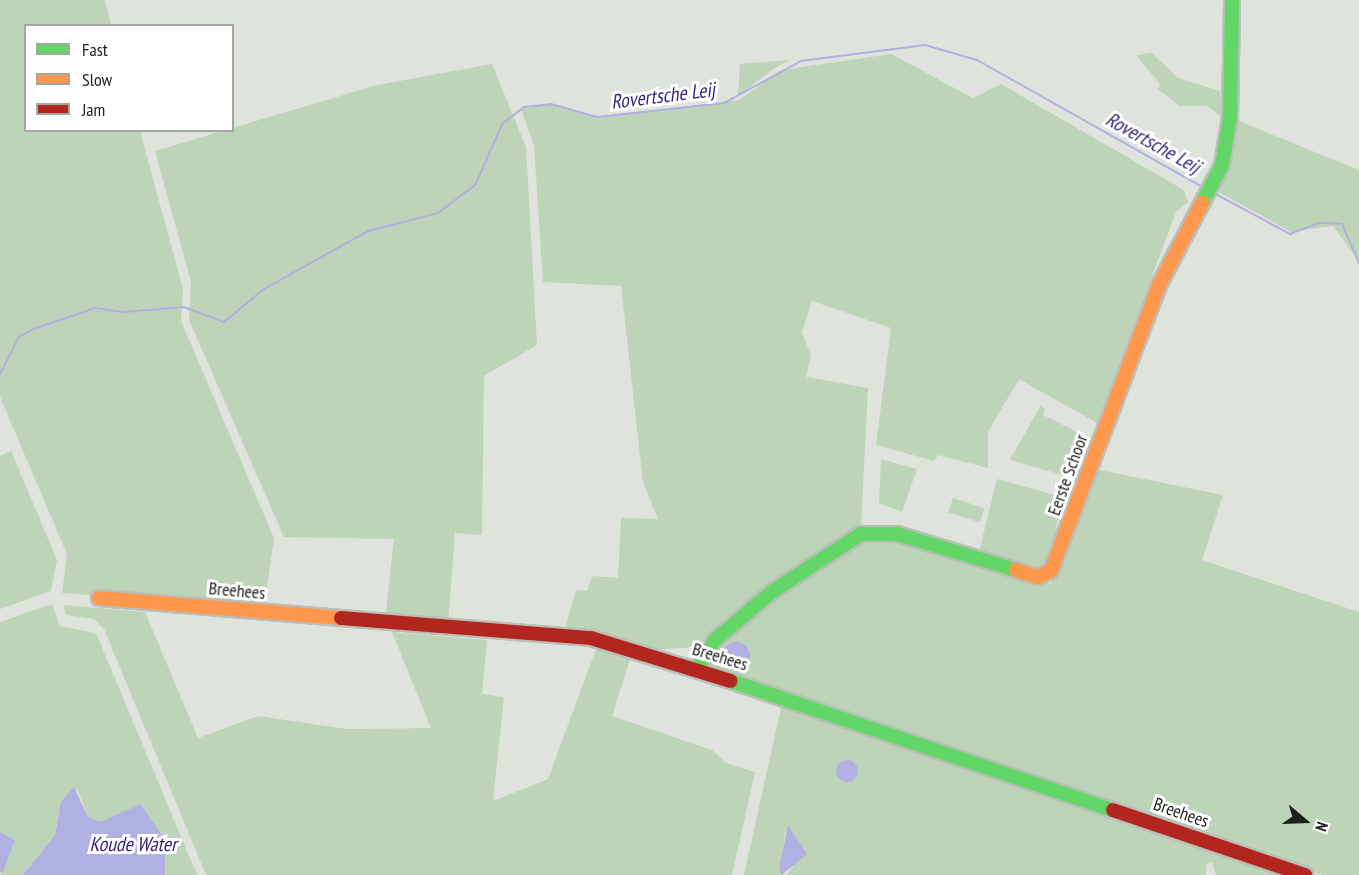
<!DOCTYPE html>
<style>
body{margin:0}
#map{position:relative;width:1359px;height:875px;overflow:hidden;background:#dee4dc;font-family:"PT Sans Narrow",sans-serif}
div>[style]{position:absolute}
.green>*{inset:0;background:#bed4b8;transform-origin:0 0}
.water>*{inset:0;background:#b0b0e3}
.round{border-radius:50%}
.stream>*{height:2px;margin:-1px;padding:0 1px;transform-origin:1px;border-radius:1px;background:#b0b0e3}
.roads{filter:drop-shadow(2px 0 #babfb9) drop-shadow(-2px 0 #babfb9) drop-shadow(0 2px #babfb9) drop-shadow(0 -2px #babfb9)}
.fast>*{height:14px;margin:-7px;padding:0 7px;transform-origin:7px;border-radius:7px;background:#63d668}
.slow>*{height:14px;margin:-7px;padding:0 7px;transform-origin:7px;border-radius:7px;background:#ff974d}
.jam>*{height:14px;margin:-7px;padding:0 7px;transform-origin:7px;border-radius:7px;background:#b3261e}
span{translate:-50% -50%;white-space:nowrap;text-align:center;line-height:1.15;-webkit-text-stroke:6px #fff;paint-order:stroke}
.street-label{font-size:18px;color:#1c201b}
.water-label{font-size:20px;color:#35257c;font-style:italic}
.legend{position:absolute;left:24px;top:24px;width:210px;height:108px;box-sizing:border-box;background:#fff;border:2px solid #a4a6a4;margin:0;padding:8px 10px;list-style:none;font-size:18px;color:#1c201b}
.legend li{display:flex;align-items:center;gap:12px;height:30px}
.legend b{width:30px;border:2px solid #a4a6a4}
.north{position:absolute;left:1275px;top:791px;width:60px;height:60px;-webkit-text-stroke:4px #fff;paint-order:stroke;rotate:109deg;font-size:16px;font-weight:700;line-height:24px;text-align:center;color:#1c201b}
.north::after{content:'';display:block;margin:auto;width:21px;height:27px;background:#1c201b;clip-path:polygon(50% 0,100% 100%,50% 72%,0 100%)}
</style>
<div id="map">
<div class="green">
<div style="clip-path:polygon(0 0,105px 0,111px 25px,26px 26px,26px 130px,140px 131px,183px 289px,181px 321px,274px 538px,264px 609px,62px 593px,67px 554px,0 397px)"></div>
<div style="clip-path:polygon(1152px 53px,1178px 78px,1220px 91px,1222px 117px,1207px 106px,1179px 106px,1158px 89px,1160px 84px,1136px 55px)"></div>
<div style="clip-path:polygon(891px 54px,973px 98px,1001px 84px,1184px 190px,1188px 202px,1176px 212px,1097px 423px,1019px 379px,988px 432px,988px 468px,938px 455px,934px 461px,876px 445px,891px 328px,812px 301px,802px 332px,811px 356px,806px 377px,868px 388px,861px 526px,782px 576px,713px 636px,687px 648px,647px 650px,563px 636px,576px 590px,587px 591px,592px 576px,618px 578px,621px 518px,658px 519px,643px 482px,621px 286px,543px 282px,534px 146px,521px 109px,551px 104px,597px 118px,739px 100px,781px 70px)"></div>
<div style="clip-path:polygon(790px 60px,775px 68px,738px 96px,740px 64px)"></div>
<div style="clip-path:polygon(492px 64px,526px 147px,537px 345px,484px 376px,482px 535px,455px 533px,448px 625px,385px 620px,394px 539px,284px 537px,189px 320px,191px 282px,155px 151px,377px 85px)"></div>
<div style="clip-path:polygon(1234px 119px,1359px 170px,1359px 261px,1333px 226px,1291px 232px,1215px 190px)"></div>
<div style="clip-path:polygon(1040px 406px,1045px 409px,1043px 415px,1087px 437px,1073px 478px,1010px 460px)"></div>
<div style="clip-path:polygon(11px 451px,57px 560px,51px 591px,0 609px,0 456px)"></div>
<div style="clip-path:polygon(881px 459px,917px 469px,902px 512px,879px 503px)"></div>
<div style="clip-path:polygon(1095px 469px,1223px 495px,1202px 560px,1359px 612px,1359px 875px,1322px 875px,715px 669px,708px 660px,712px 652px,788px 586px,856px 541px,883px 534px,1050px 584px,1061px 571px)"></div>
<div style="clip-path:polygon(997px 479px,1066px 498px,1055px 529px,1061px 531px,1050px 563px,1041px 571px,979px 552px)"></div>
<div style="left:953px;top:498px;width:33px;height:15px;rotate:18deg"></div>
<div style="clip-path:polygon(52px 604px,60px 626px,96px 633px,197px 875px,165px 875px,165px 840px,141px 804px,100px 823px,88px 817px,77px 788px,58px 816px,55px 835px,23px 875px,0 875px,15px 840px,0 832px,0 622px)"></div>
<div style="clip-path:polygon(63px 605px,145px 612px,198px 738px,258px 716px,347px 729px,431px 728px,392px 632px,487px 640px,482px 694px,504px 697px,493px 801px,548px 779px,596px 649px,631px 656px,612px 716px,712px 750px,726px 763px,755px 772px,732px 875px,206px 875px,104px 629px,94px 619px,66px 615px)"></div>
<div style="clip-path:polygon(782px 703px,1284px 875px,1216px 875px,1212px 862px,1206px 865px,1206px 875px,786px 875px,793px 867px,785px 830px,782px 875px,744px 875px)"></div>
</div>
<div class="water">
<div class="round" style="left:722px;top:642px;width:28px;height:28px"></div>
<div class="round" style="left:836px;top:760px;width:22px;height:22px"></div>
<div style="clip-path:polygon(74px 787px,88px 817px,100px 822px,141px 804px,165px 840px,165px 875px,23px 875px,55px 835px,61px 802px)"></div>
<div style="clip-path:polygon(788px 825px,807px 854px,782px 875px,779px 869px)"></div>
<div style="clip-path:polygon(0 832px,15px 840px,3px 872px,0 872px)"></div>
</div>
<div class="stream">
<div style="left:1212px;top:192px;width:89px;rotate:28.3deg"></div>
<div style="left:1290px;top:234px;width:30px;rotate:-21deg"></div>
<div style="left:1318px;top:223px;width:24px;rotate:2deg"></div>
<div style="left:1342px;top:224px;width:43px;rotate:66.4deg"></div>
<div style="left:0;top:374px;width:42px;rotate:-62.8deg"></div>
<div style="left:19px;top:337px;width:14px;rotate:-30deg"></div>
<div style="left:31px;top:330px;width:68px;rotate:-19deg"></div>
<div style="left:95px;top:308px;width:29px;rotate:8deg"></div>
<div style="left:124px;top:312px;width:60px;rotate:-4.8deg"></div>
<div style="left:184px;top:307px;width:43px;rotate:20.6deg"></div>
<div style="left:224px;top:322px;width:52px;rotate:-39.5deg"></div>
<div style="left:264px;top:289px;width:119px;rotate:-29.1deg"></div>
<div style="left:368px;top:231px;width:72px;rotate:-14.4deg"></div>
<div style="left:438px;top:213px;width:46px;rotate:-37.1deg"></div>
<div style="left:475px;top:185px;width:68px;rotate:-65.7deg"></div>
<div style="left:503px;top:123px;width:26px;rotate:-37deg"></div>
<div style="left:524px;top:107px;width:27px;rotate:-6deg"></div>
<div style="left:551px;top:104px;width:48px;rotate:15.8deg"></div>
<div style="left:597px;top:117px;width:128px;rotate:-6.3deg"></div>
<div style="left:724px;top:103px;width:88px;rotate:-28.6deg"></div>
<div style="left:801px;top:61px;width:125px;rotate:-7.4deg"></div>
<div style="left:925px;top:45px;width:54px;rotate:16.1deg"></div>
<div style="left:977px;top:60px;width:261px;rotate:29.4deg"></div>
</div>
<div class="roads">
<div class="fast">
<div style="left:1202px;top:203px;width:43px;rotate:-62.2deg"></div>
<div style="left:1222px;top:165px;width:49px;rotate:-80.5deg"></div>
<div style="left:1230px;top:117px;width:117px;rotate:-89deg"></div>
<div style="left:697px;top:670px;width:35px;rotate:-59deg"></div>
<div style="left:715px;top:640px;width:76px;rotate:-40.2deg"></div>
<div style="left:773px;top:591px;width:105px;rotate:-32.9deg"></div>
<div style="left:861px;top:534px;width:36px"></div>
<div style="left:897px;top:534px;width:124px;rotate:16.8deg"></div>
<div style="left:731px;top:681px;width:403px;rotate:18.7deg"></div>
</div>
<div class="slow">
<div style="left:1016px;top:570px;width:23px;rotate:18deg"></div>
<div style="left:1038px;top:577px;width:14px;rotate:-25deg"></div>
<div style="left:1051px;top:571px;width:306px;rotate:-69.3deg"></div>
<div style="left:1159px;top:285px;width:93px;rotate:-62.3deg"></div>
<div style="left:99px;top:598px;width:243px;rotate:4.7deg"></div>
</div>
<div class="jam">
<div style="left:341px;top:618px;width:251px;rotate:4.6deg"></div>
<div style="left:591px;top:638px;width:146px;rotate:17.1deg"></div>
<div style="left:1113px;top:810px;width:203px;rotate:18.7deg"></div>
</div>
</div>
<div class="street-label">
<span style="left:1068px;top:475px;rotate:-70deg">Eerste Schoor</span>
<span style="left:237px;top:591px;rotate:5deg">Breehees</span>
<span style="left:720px;top:657px;rotate:17deg">Breehees</span>
<span style="left:1181px;top:813px;rotate:19deg">Breehees</span>
</div>
<div class="water-label">
<span style="left:663px;top:96px;rotate:-7deg">Rovertsche Leij</span>
<span style="left:1153px;top:143px;rotate:29deg">Rovertsche Leij</span>
<span style="left:133px;top:844px">Koude Water</span>
</div>
<ul class="legend">
<li><b style="height:8px;background:#63d668"></b>Fast</li>
<li><b style="height:8px;background:#ff974d"></b>Slow</li>
<li><b style="height:8px;background:#b3261e"></b>Jam</li>
</ul>
<div class="north">N</div>
</div>
